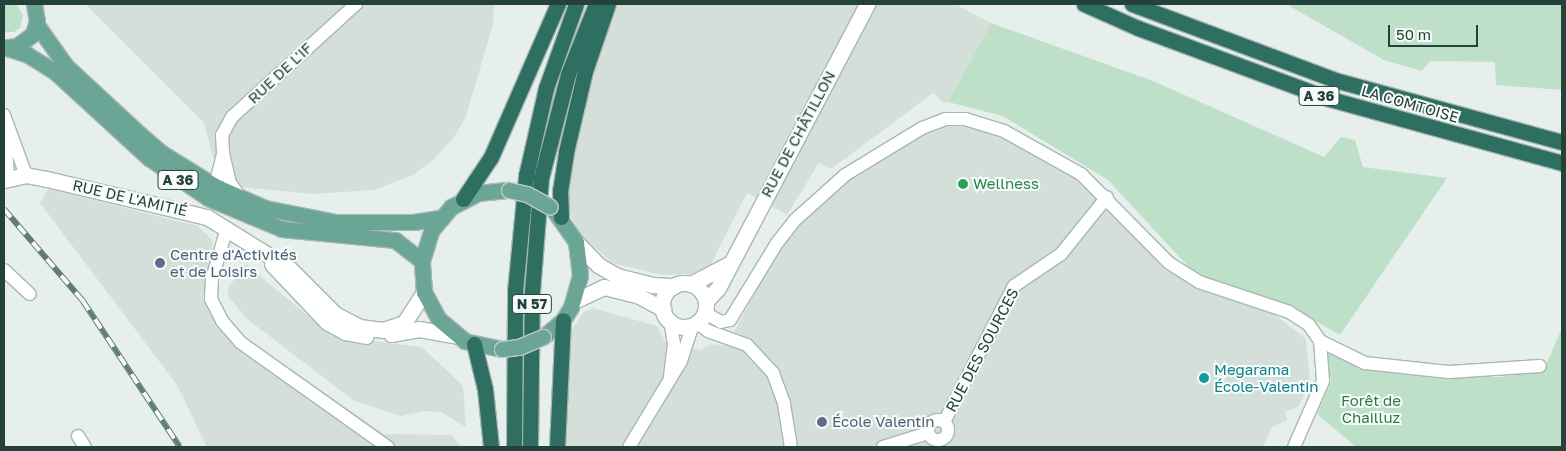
<!DOCTYPE html>
<meta charset="utf-8">
<style>
body{margin:0}
#map{position:relative;width:1566px;height:451px;overflow:hidden;background:#e6efeb;font-family:"Golos Text",sans-serif}
div>[style]{position:absolute}
.built>*{inset:0;background:#d4dfda}
.green>*{inset:0;background:#bfe0c8}
.roads{filter:drop-shadow(1px 0 #a8b8b2) drop-shadow(-1px 0 #a8b8b2) drop-shadow(0 1px #a8b8b2) drop-shadow(0 -1px #a8b8b2)}
.street>*{height:12px;margin:-6px;padding:0 6px;transform-origin:6px;border-radius:6px;background:#fff}
.street>.ring{margin:-6px;padding:0;box-sizing:content-box;background:none;border:12px solid #fff;border-radius:50%}
.secondary>*{height:15px;margin:-7.5px;padding:0 7.5px;transform-origin:7.5px;border-radius:7.5px;background:#fff}
.secondary>.ring{margin:-7.5px;padding:0;box-sizing:content-box;background:none;border:15px solid #fff;border-radius:50%}
.primary>*{height:15px;margin:-7.5px;padding:0 7.5px;transform-origin:7.5px;border-radius:7.5px;background:#6aa596}
.highway>*{height:15px;margin:-7.5px;padding:0 7.5px;transform-origin:7.5px;border-radius:7.5px;background:#2f6f62}
.rail>*{height:5.5px;margin-top:-2.75px;transform-origin:0;background:repeating-linear-gradient(90deg,#f7fbf9 0 11px,#5f7d75 0 22px);box-sizing:border-box;border-block:1px solid #5f7d75}
.bridges{filter:drop-shadow(1px 0 #c2cac8) drop-shadow(-1px 0 #c2cac8) drop-shadow(0 1px #c2cac8) drop-shadow(0 -1px #c2cac8)}
.primary-bridge>*{height:15px;margin:-7.5px;padding:0 7.5px;transform-origin:7.5px;border-radius:7.5px;background:#6aa596}
.dots>*{width:14px;height:14px;translate:-50% -50%;box-sizing:border-box;border:2px solid #f7fbf9;border-radius:50%}
span{translate:-50% -50%;white-space:nowrap;text-align:center;line-height:1.15;-webkit-text-stroke:4px #f7fbf9;paint-order:stroke}
.shield-label span{padding:1px 4px;background:#f7fbf9;border:1px solid;border-radius:4px;-webkit-text-stroke-width:0}
.shield-label{font-size:14px;color:#24423a;font-weight:700}
.street-label{font-size:15px;color:#24423a}
.leisure-label{font-size:15px;color:#27864d}
.left{translate:0 -50%;text-align:left}
.service-label{font-size:15px;color:#4e5e75}
.culture-label{font-size:15px;color:#0d838f}
.park-label{font-size:15px;color:#2d7a4b}
.frame{position:absolute;inset:0;border:5px solid #24423a;pointer-events:none}
.scale{position:absolute;left:1388px;top:25px;width:90px;height:22px;box-sizing:border-box;border:2px solid #24423a;border-top:0;padding-left:6px;font-size:15px;line-height:18px;white-space:nowrap;color:#24423a;-webkit-text-stroke:4px #f7fbf9;paint-order:stroke}
</style>
<div id="map">
<div class="built">
<div style="clip-path:polygon(85px 4px,494px 4px,493px 24px,466px 116px,455px 136px,434px 159px,413px 175px,374px 190px,312px 194px,241px 187px,213px 158px,204px 123px)"></div>
<div style="clip-path:polygon(616px 4px,955px 4px,991px 23px,948px 102px,944px 103px,933px 93px,831px 169px,819px 163px,787px 215px,747px 193px,711px 264px,692px 274px,662px 275px,612px 263px,583px 237px,567px 210px,565px 190px,579px 118px,604px 31px)"></div>
<div style="clip-path:polygon(955px 123px,1003px 135px,1070px 175px,1115px 215px,1164px 269px,1212px 294px,1267px 309px,1306px 339px,1310px 382px,1299px 406px,1285px 412px,1287px 420px,1272px 427px,1263px 447px,563px 447px,569px 334px,584px 312px,593px 308px,657px 326px,666px 343px,700px 350px,711px 344px,726px 346px,789px 232px,842px 183px,934px 126px)"></div>
<div style="clip-path:polygon(48px 189px,198px 226px,213px 241px,208px 285px,239px 333px,384px 434px,451px 435px,462px 447px,207px 447px,177px 385px,40px 203px)"></div>
<div style="clip-path:polygon(246px 264px,332px 336px,422px 347px,463px 386px,466px 427px,441px 412px,424px 411px,401px 416px,353px 400px,247px 319px,228px 296px,228px 288px)"></div>
</div>
<div class="green">
<div style="clip-path:polygon(4px 4px,16px 4px,23px 15px,20px 28px,14px 32px,4px 32px)"></div>
<div style="clip-path:polygon(1286px 4px,1562px 4px,1562px 90px,1496px 85px,1495px 62px,1430px 61px,1422px 71px,1384px 60px)"></div>
<div style="clip-path:polygon(991px 23px,1153px 81px,1324px 157px,1341px 137px,1355px 140px,1363px 167px,1447px 178px,1340px 335px,1291px 307px,1198px 277px,1108px 180px,1003px 116px,948px 102px)"></div>
<div style="clip-path:polygon(1562px 328px,1562px 447px,1356px 447px,1317px 414px,1331px 382px,1326px 350px,1432px 376px,1501px 377px,1546px 365px)"></div>
</div>
<div class="roads">
<div class="street">
<div style="left:4px;top:115px;width:64px;rotate:69.9deg"></div>
<div style="left:5px;top:127px;width:52px;rotate:86.7deg"></div>
<div style="left:223px;top:153px;width:18px;rotate:-93deg"></div>
<div style="left:222px;top:135px;width:21px;rotate:-61deg"></div>
<div style="left:232px;top:117px;width:168px;rotate:-42.3deg"></div>
<div style="left:219px;top:194px;width:9px;rotate:-117deg"></div>
<div style="left:215px;top:186px;width:34px;rotate:-76deg"></div>
<div style="left:223px;top:153px;width:31px;rotate:77deg"></div>
<div style="left:230px;top:183px;width:19px;rotate:54deg"></div>
<div style="left:227px;top:228px;width:53px;rotate:106.4deg"></div>
<div style="left:212px;top:279px;width:20px;rotate:93deg"></div>
<div style="left:211px;top:299px;width:25px;rotate:63deg"></div>
<div style="left:222px;top:321px;width:28px;rotate:49deg"></div>
<div style="left:240px;top:342px;width:181px;rotate:35.4deg"></div>
<div style="left:4px;top:270px;width:35px;rotate:43deg"></div>
<div style="left:705px;top:313px;width:18px;rotate:29deg"></div>
<div style="left:721px;top:322px;width:9px;rotate:-13deg"></div>
<div style="left:730px;top:320px;width:90px;rotate:-58.6deg"></div>
<div style="left:777px;top:243px;width:29px;rotate:-52deg"></div>
<div style="left:795px;top:220px;width:67px;rotate:-42deg"></div>
<div style="left:845px;top:175px;width:90px;rotate:-31.4deg"></div>
<div style="left:922px;top:128px;width:25px;rotate:-21deg"></div>
<div style="left:945px;top:119px;width:20px"></div>
<div style="left:965px;top:119px;width:41px;rotate:17.1deg"></div>
<div style="left:1004px;top:131px;width:88px;rotate:29.2deg"></div>
<div style="left:1081px;top:174px;width:125px;rotate:45.3deg"></div>
<div style="left:1169px;top:263px;width:36px;rotate:32deg"></div>
<div style="left:1199px;top:282px;width:95px;rotate:18.4deg"></div>
<div style="left:1289px;top:312px;width:24px;rotate:33deg"></div>
<div style="left:1309px;top:325px;width:19px;rotate:55deg"></div>
<div style="left:1320px;top:341px;width:40px;rotate:85.7deg"></div>
<div style="left:1323px;top:381px;width:72px;rotate:113.7deg"></div>
<div style="left:670px;top:321px;width:23px;rotate:80deg"></div>
<div style="left:674px;top:344px;width:32px;rotate:97deg"></div>
<div style="left:697px;top:323px;width:14px;rotate:36deg"></div>
<div style="left:708px;top:331px;width:41px;rotate:19.7deg"></div>
<div style="left:747px;top:345px;width:38px;rotate:47deg"></div>
<div style="left:773px;top:373px;width:33px;rotate:70deg"></div>
<div style="left:784px;top:404px;width:44px;rotate:80.8deg"></div>
<div style="left:1320px;top:341px;width:50px;rotate:26.1deg"></div>
<div style="left:1365px;top:363px;width:84px;rotate:6.1deg"></div>
<div style="left:1449px;top:372px;width:91px;rotate:-3.8deg"></div>
<div class="ring" style="left:928px;top:420px;width:8px;height:8px"></div>
<div style="left:944px;top:422px;width:153px;rotate:-62.8deg"></div>
<div style="left:1014px;top:286px;width:57px;rotate:-34.2deg"></div>
<div style="left:1061px;top:254px;width:73px;rotate:-51.1deg"></div>
<div style="left:78px;top:436px;width:13px;rotate:58deg"></div>
<div style="left:629px;top:447px;width:100px;rotate:-58.8deg"></div>
<div style="left:681px;top:361px;width:38px;rotate:-72deg"></div>
<div style="left:883px;top:447px;width:47px;rotate:-17.3deg"></div>
</div>
<div class="secondary">
<div style="left:4px;top:180px;width:23px;rotate:-13deg"></div>
<div style="left:26px;top:175px;width:21px;rotate:11deg"></div>
<div style="left:47px;top:179px;width:164px;rotate:13.4deg"></div>
<div style="left:207px;top:217px;width:97px;rotate:31.9deg"></div>
<div style="left:289px;top:268px;width:65px;rotate:45deg"></div>
<div style="left:335px;top:314px;width:27px;rotate:28deg"></div>
<div style="left:359px;top:327px;width:24px;rotate:7deg"></div>
<div style="left:383px;top:330px;width:22px;rotate:-18deg"></div>
<div style="left:404px;top:323px;width:37px;rotate:-57deg"></div>
<div style="left:576px;top:242px;width:32px;rotate:46deg"></div>
<div style="left:598px;top:265px;width:22px;rotate:30deg"></div>
<div style="left:617px;top:276px;width:36px;rotate:14deg"></div>
<div style="left:652px;top:285px;width:22px;rotate:3deg"></div>
<div style="left:272px;top:264px;width:80px;rotate:46.5deg"></div>
<div style="left:327px;top:322px;width:21px;rotate:29deg"></div>
<div style="left:345px;top:332px;width:21px;rotate:11deg"></div>
<div class="ring" style="left:662px;top:283px;width:29px;height:29px"></div>
<div style="left:691px;top:284px;width:43px;rotate:-27.8deg"></div>
<div style="left:574px;top:301px;width:33px;rotate:-25deg"></div>
<div style="left:604px;top:287px;width:34px;rotate:14deg"></div>
<div style="left:637px;top:295px;width:30px;rotate:28deg"></div>
<div style="left:706px;top:301px;width:18px;rotate:-47deg"></div>
<div style="left:718px;top:288px;width:321px;rotate:-62.3deg"></div>
<div style="left:391px;top:334px;width:28px;rotate:-10deg"></div>
<div style="left:419px;top:329px;width:39px;rotate:10deg"></div>
</div>
<div class="primary">
<div style="left:37px;top:25px;width:50px;rotate:54.7deg"></div>
<div style="left:66px;top:66px;width:94px;rotate:42.8deg"></div>
<div style="left:135px;top:130px;width:33px;rotate:41deg"></div>
<div style="left:160px;top:152px;width:65px;rotate:31.7deg"></div>
<div style="left:215px;top:186px;width:55px;rotate:23.7deg"></div>
<div style="left:265px;top:208px;width:71px;rotate:11.3deg"></div>
<div style="left:335px;top:222px;width:79px"></div>
<div style="left:414px;top:222px;width:26px;rotate:-9deg"></div>
<div style="left:4px;top:47px;width:25px;rotate:18deg"></div>
<div style="left:28px;top:55px;width:31px;rotate:32deg"></div>
<div style="left:54px;top:71px;width:129px;rotate:42.5deg"></div>
<div style="left:149px;top:158px;width:71px;rotate:34.1deg"></div>
<div style="left:208px;top:198px;width:80px;rotate:22.7deg"></div>
<div style="left:282px;top:229px;width:114px;rotate:5.6deg"></div>
<div style="left:395px;top:240px;width:34px;rotate:38deg"></div>
<div style="left:8px;top:47px;width:9px;rotate:-6deg"></div>
<div style="left:17px;top:46px;width:20px;rotate:-37deg"></div>
<div style="left:33px;top:34px;width:14px;rotate:-73deg"></div>
<div style="left:37px;top:21px;width:17px;rotate:-100deg"></div>
<div style="left:543px;top:337px;width:26px;rotate:-40deg"></div>
<div style="left:563px;top:320px;width:15px;rotate:-58deg"></div>
<div style="left:571px;top:307px;width:33px;rotate:-74deg"></div>
<div style="left:580px;top:275px;width:33px;rotate:-97deg"></div>
<div style="left:576px;top:242px;width:40px;rotate:-124.9deg"></div>
<div style="left:502px;top:349px;width:38px;rotate:-168deg"></div>
<div style="left:465px;top:341px;width:35px;rotate:-140deg"></div>
<div style="left:438px;top:318px;width:30px;rotate:-118deg"></div>
<div style="left:424px;top:292px;width:31px;rotate:-94deg"></div>
<div style="left:422px;top:261px;width:31px;rotate:-73deg"></div>
<div style="left:431px;top:231px;width:31px;rotate:-50deg"></div>
<div style="left:451px;top:207px;width:30px;rotate:-27deg"></div>
<div style="left:478px;top:193px;width:31px;rotate:-6deg"></div>
</div>
<div class="highway">
<div style="left:1084px;top:4px;width:59px;rotate:24deg"></div>
<div style="left:1138px;top:28px;width:205px;rotate:20.3deg"></div>
<div style="left:1330px;top:99px;width:241px;rotate:15.4deg"></div>
<div style="left:1132px;top:4px;width:217px;rotate:20.5deg"></div>
<div style="left:1335px;top:80px;width:235px;rotate:15.3deg"></div>
<div style="left:463px;top:199px;width:50px;rotate:-56.3deg"></div>
<div style="left:491px;top:157px;width:167px;rotate:-66.4deg"></div>
<div style="left:561px;top:217px;width:26px;rotate:-92deg"></div>
<div style="left:560px;top:191px;width:39px;rotate:-81deg"></div>
<div style="left:566px;top:152px;width:83px;rotate:-76.8deg"></div>
<div style="left:585px;top:71px;width:71px;rotate:-71.1deg"></div>
<div style="left:474px;top:344px;width:46px;rotate:76.3deg"></div>
<div style="left:485px;top:389px;width:58px;rotate:84.1deg"></div>
<div style="left:514px;top:447px;width:156px;rotate:-89.6deg"></div>
<div style="left:515px;top:291px;width:116px;rotate:-84.5deg"></div>
<div style="left:526px;top:176px;width:90px;rotate:-77.2deg"></div>
<div style="left:546px;top:88px;width:89px;rotate:-70.3deg"></div>
<div style="left:530px;top:447px;width:155px;rotate:-89.3deg"></div>
<div style="left:532px;top:292px;width:114px;rotate:-85.5deg"></div>
<div style="left:541px;top:178px;width:107px;rotate:-75.4deg"></div>
<div style="left:568px;top:74px;width:75px;rotate:-68.2deg"></div>
<div style="left:557px;top:447px;width:127px;rotate:-87.3deg"></div>
</div>
</div>
<div class="rail">
<div style="left:4px;top:209px;width:121px;rotate:49.3deg"></div>
<div style="left:83px;top:301px;width:175px;rotate:56.4deg"></div>
</div>
<div class="bridges">
<div class="primary-bridge">
<div style="left:509px;top:190px;width:18px;rotate:13deg"></div>
<div style="left:527px;top:194px;width:26px;rotate:29deg"></div>
<div style="left:502px;top:349px;width:17px;rotate:-7deg"></div>
<div style="left:519px;top:347px;width:26px;rotate:-23deg"></div>
</div>
</div>
<div class="dots">
<div style="left:963px;top:184px;background:#2e9e5b"></div>
<div style="left:160px;top:263px;background:#5c6f8a"></div>
<div style="left:1204px;top:378px;background:#0f9aa8"></div>
<div style="left:822px;top:422px;background:#5c6f8a"></div>
</div>
<div class="shield-label">
<span style="left:1319px;top:96px">A 36</span>
<span style="left:178px;top:180px">A 36</span>
<span style="left:532px;top:304px">N 57</span>
</div>
<div class="street-label">
<span style="left:280px;top:73px;rotate:-43deg">RUE DE L'IF</span>
<span style="left:1410px;top:104px;rotate:16deg">LA COMTOISE</span>
<span style="left:798px;top:134px;rotate:-62deg">RUE DE CHÂTILLON</span>
<span style="left:130px;top:198px;rotate:13deg">RUE DE L'AMITIÉ</span>
<span style="left:982px;top:350px;rotate:-62deg">RUE DES SOURCES</span>
</div>
<div class="leisure-label">
<span class="left" style="left:973px;top:184px">Wellness</span>
</div>
<div class="service-label">
<span class="left" style="left:170px;top:263px">Centre d'Activités<br>et de Loisirs</span>
<span class="left" style="left:832px;top:422px">École Valentin</span>
</div>
<div class="culture-label">
<span class="left" style="left:1214px;top:378px">Megarama<br>École-Valentin</span>
</div>
<div class="park-label">
<span style="left:1371px;top:409px">Forêt de<br>Chailluz</span>
</div>
<div class="frame"></div>
<div class="scale">50 m</div>
</div>
